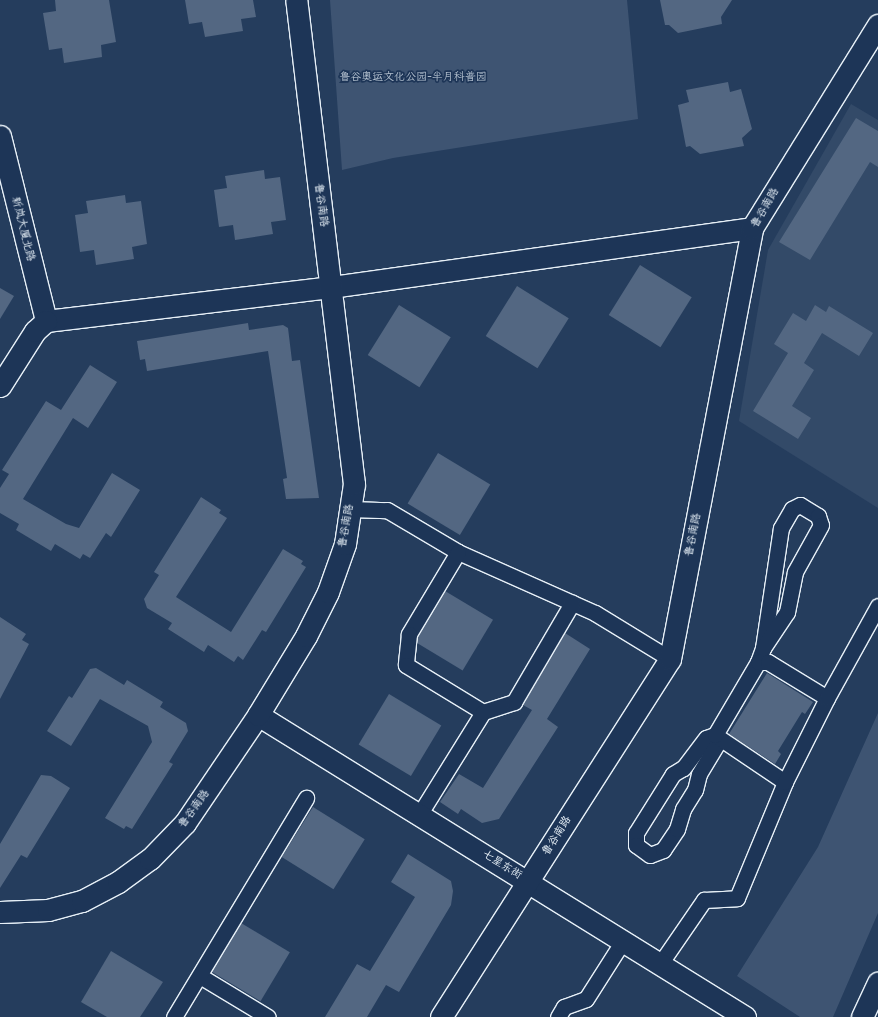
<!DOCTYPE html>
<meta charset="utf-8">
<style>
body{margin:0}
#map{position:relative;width:878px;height:1017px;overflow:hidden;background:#253d5d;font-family:Pangolin,"LXGW WenKai TC",sans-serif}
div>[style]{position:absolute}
.built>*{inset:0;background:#334a68}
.green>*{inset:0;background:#3e5472}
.building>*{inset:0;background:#536782;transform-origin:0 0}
.roads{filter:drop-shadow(1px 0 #e8f1f8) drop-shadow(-1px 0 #e8f1f8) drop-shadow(0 1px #e8f1f8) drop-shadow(0 -1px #e8f1f8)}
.street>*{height:15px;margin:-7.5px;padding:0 7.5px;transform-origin:7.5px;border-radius:7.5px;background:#1d3557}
.secondary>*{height:21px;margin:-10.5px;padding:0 10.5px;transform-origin:10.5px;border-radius:10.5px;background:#1d3557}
span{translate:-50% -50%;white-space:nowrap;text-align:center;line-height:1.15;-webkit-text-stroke:3.5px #1d3557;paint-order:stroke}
.park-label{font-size:11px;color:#b5c2d0}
.street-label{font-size:11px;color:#e8f1f8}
</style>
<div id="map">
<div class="built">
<div style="clip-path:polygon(851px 104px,878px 120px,878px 508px,739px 421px,768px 250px)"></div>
</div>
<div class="green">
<div style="clip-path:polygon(330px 0,627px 0,638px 119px,393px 158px,342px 170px)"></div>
<div style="clip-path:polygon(878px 713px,878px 913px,833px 1017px,800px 1017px,737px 976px,818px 847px)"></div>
</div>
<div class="building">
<div style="clip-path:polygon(55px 0,109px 0,116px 42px,101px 45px,102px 57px,64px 63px,62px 48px,49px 50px,43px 13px,56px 11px)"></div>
<div style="clip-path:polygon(185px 0,253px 0,256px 17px,241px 19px,243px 31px,205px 37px,202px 22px,189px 24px)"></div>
<div style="clip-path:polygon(660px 0,732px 0,721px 17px,722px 24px,678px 33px,669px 25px,665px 25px)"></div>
<div style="clip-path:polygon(728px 82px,730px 92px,741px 89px,752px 129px,742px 138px,744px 146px,700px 154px,690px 146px,686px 147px,678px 105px,689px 102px,686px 90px)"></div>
<div style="clip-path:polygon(856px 118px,878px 131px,878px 167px,870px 162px,810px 260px,779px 242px)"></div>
<div style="clip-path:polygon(264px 170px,265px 179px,280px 177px,286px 220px,271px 222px,273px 234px,235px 240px,233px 225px,219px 227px,214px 190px,227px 188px,225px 176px)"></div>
<div style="clip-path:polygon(125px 195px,126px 203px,141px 201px,147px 244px,132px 247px,134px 259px,96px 265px,94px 250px,80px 252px,75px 215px,88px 213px,86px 201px)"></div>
<div style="left:640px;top:265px;width:61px;height:59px;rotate:32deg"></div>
<div style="left:517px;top:286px;width:61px;height:59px;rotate:32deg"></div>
<div style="clip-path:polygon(0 288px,14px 296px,0 319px)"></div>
<div style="left:399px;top:305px;width:61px;height:59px;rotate:32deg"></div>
<div style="clip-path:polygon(815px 305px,826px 312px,829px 306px,873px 333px,859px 356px,822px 333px,804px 363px,814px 370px,792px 406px,811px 418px,798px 439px,753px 411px,788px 353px,774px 344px,793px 313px,806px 321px)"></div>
<div style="clip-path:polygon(248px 323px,249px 330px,283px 325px,288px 328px,292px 361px,300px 360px,319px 498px,286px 499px,283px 479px,287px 478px,268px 351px,147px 371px,145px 359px,140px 360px,137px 341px)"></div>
<div style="clip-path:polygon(90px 365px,117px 382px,88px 428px,73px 418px,23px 499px,66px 524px,79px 528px,112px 473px,140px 490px,111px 537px,106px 533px,90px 558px,83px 554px,80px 559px,55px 544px,51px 551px,16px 530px,19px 524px,0 513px,0 488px,9px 474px,2px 470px,46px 401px,61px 410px)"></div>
<div style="left:438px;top:453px;width:61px;height:59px;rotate:31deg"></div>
<div style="clip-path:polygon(201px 497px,221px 510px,219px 513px,227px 518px,176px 597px,231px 632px,283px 549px,303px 561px,301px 564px,306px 567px,266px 632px,262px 630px,243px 660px,238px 656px,234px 662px,208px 645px,204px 652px,168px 629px,172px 623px,147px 608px,144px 599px,159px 575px,154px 572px)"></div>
<div style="left:445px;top:591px;width:56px;height:59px;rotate:31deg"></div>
<div style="clip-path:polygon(0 617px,26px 634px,22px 640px,29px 644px,0 699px)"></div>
<div style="clip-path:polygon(565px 633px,590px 649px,547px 719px,558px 727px,499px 819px,482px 823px,461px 809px,458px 814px,440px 802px,459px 774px,483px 788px,532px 710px,523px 705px)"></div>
<div style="clip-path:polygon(96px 668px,124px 685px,127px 680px,163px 702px,160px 707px,186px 723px,188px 731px,169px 762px,173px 764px,132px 829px,126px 826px,124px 829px,105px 818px,152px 742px,148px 726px,100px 699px,71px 746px,47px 731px,69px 696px,72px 698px,90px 669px)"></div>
<div style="clip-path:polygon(767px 673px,813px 702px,805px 714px,802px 712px,778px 751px,781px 754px,775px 764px,729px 734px)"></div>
<div style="left:389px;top:694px;width:61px;height:59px;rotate:31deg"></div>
<div style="clip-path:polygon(41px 775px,51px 776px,70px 788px,27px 858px,21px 855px,0 888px,0 844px)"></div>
<div style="left:313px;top:807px;width:61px;height:59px;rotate:32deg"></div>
<div style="clip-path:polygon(408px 854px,451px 881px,453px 891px,451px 905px,399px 992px,386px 985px,367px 1017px,325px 1017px,357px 964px,370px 971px,415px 897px,391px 882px)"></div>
<div style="left:241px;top:923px;width:57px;height:57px;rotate:31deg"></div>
<div style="clip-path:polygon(111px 951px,163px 982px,140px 1017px,107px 1017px,81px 1002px)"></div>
</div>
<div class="roads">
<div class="street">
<div style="left:350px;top:509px;width:37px;rotate:2deg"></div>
<div style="left:387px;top:510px;width:82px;rotate:30.6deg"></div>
<div style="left:458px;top:552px;width:150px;rotate:24deg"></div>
<div style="left:595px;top:613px;width:88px;rotate:31.5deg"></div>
<div style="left:458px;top:552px;width:96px;rotate:120.9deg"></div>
<div style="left:409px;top:634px;width:31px;rotate:96deg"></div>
<div style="left:406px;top:665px;width:90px;rotate:31.4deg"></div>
<div style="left:758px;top:662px;width:15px;rotate:-70deg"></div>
<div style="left:763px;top:648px;width:121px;rotate:-81.5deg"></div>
<div style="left:781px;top:528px;width:22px;rotate:-60deg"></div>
<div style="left:792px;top:509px;width:9px;rotate:-27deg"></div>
<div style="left:800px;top:505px;width:21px;rotate:31deg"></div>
<div style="left:818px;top:516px;width:9px;rotate:72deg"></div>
<div style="left:821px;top:525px;width:54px;rotate:119deg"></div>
<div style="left:795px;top:572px;width:41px;rotate:101.3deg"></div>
<div style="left:787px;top:612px;width:43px;rotate:123.7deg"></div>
<div style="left:715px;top:735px;width:9px;rotate:162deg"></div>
<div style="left:706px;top:738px;width:38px;rotate:127deg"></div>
<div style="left:683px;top:768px;width:12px;rotate:149deg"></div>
<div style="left:673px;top:774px;width:70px;rotate:122.1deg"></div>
<div style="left:636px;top:833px;width:12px;rotate:90deg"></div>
<div style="left:636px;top:845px;width:17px;rotate:36deg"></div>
<div style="left:650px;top:855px;width:14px;rotate:-21deg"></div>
<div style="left:663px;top:850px;width:25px;rotate:-56deg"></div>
<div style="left:677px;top:829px;width:21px;rotate:-73deg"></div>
<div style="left:683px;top:809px;width:22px;rotate:-58deg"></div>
<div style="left:695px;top:790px;width:16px;rotate:-76deg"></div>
<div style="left:699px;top:774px;width:39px;rotate:-59deg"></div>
<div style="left:785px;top:782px;width:84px;rotate:-146.1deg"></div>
<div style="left:715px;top:735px;width:85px;rotate:-59.5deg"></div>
<div style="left:758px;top:662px;width:10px"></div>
<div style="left:768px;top:662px;width:69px;rotate:31.4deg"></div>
<div style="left:419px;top:815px;width:121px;rotate:-58.1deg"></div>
<div style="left:483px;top:712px;width:33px;rotate:-18deg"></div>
<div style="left:514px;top:702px;width:115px;rotate:-59.6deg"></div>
<div style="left:660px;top:964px;width:78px;rotate:-55.5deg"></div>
<div style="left:704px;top:900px;width:33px;rotate:-3deg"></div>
<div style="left:737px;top:898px;width:126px;rotate:-67.5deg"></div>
<div style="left:785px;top:782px;width:94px;rotate:-63.4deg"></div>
<div style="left:827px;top:698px;width:105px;rotate:-61deg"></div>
<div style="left:200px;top:976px;width:79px;rotate:31.1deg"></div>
<div style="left:174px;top:1017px;width:256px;rotate:-58.9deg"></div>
<div style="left:558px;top:1017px;width:12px;rotate:-59deg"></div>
<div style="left:564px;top:1007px;width:23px;rotate:-20deg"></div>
<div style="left:586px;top:999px;width:69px;rotate:-57.5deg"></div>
</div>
<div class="secondary">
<div style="left:0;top:136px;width:191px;rotate:76deg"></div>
<div style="left:46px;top:321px;width:288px;rotate:-6.8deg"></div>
<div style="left:332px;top:287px;width:424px;rotate:-8deg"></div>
<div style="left:0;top:386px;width:65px;rotate:-57.5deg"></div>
<div style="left:35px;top:331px;width:15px;rotate:-42deg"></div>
<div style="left:258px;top:715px;width:573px;rotate:31.8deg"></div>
<div style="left:0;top:912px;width:48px;rotate:-2.4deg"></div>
<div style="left:48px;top:910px;width:35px;rotate:-15deg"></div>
<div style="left:82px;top:901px;width:41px;rotate:-27.8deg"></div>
<div style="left:118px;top:882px;width:39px;rotate:-36deg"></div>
<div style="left:150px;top:859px;width:50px;rotate:-45.8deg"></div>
<div style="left:185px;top:823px;width:130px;rotate:-55.9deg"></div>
<div style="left:258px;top:715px;width:92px;rotate:-58.7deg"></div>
<div style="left:306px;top:636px;width:49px;rotate:-63.4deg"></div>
<div style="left:328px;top:592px;width:51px;rotate:-70.5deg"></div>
<div style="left:345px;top:544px;width:61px;rotate:-81.5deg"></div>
<div style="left:354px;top:484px;width:487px;rotate:-96.8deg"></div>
<div style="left:441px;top:1017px;width:425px;rotate:-57.4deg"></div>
<div style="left:670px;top:659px;width:439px;rotate:-79.2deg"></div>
<div style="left:752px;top:228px;width:239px;rotate:-58.2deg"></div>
<div style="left:862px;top:1017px;width:38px;rotate:-65deg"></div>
</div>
</div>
<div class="park-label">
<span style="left:413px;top:77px">鲁谷奥运文化公园-半月科普园</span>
</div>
<div class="street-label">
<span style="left:321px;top:205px;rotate:82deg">鲁谷南路</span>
<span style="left:765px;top:208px;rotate:-60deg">鲁谷南路</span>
<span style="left:23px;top:229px;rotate:76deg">新岚大厦北路</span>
<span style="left:346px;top:526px;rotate:-80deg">鲁谷南路</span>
<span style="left:693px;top:535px;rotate:-79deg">鲁谷南路</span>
<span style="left:194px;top:809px;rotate:-54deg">鲁谷南路</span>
<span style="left:557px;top:836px;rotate:-58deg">鲁谷南路</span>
<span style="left:502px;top:865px;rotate:32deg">七星东街</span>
</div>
</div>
